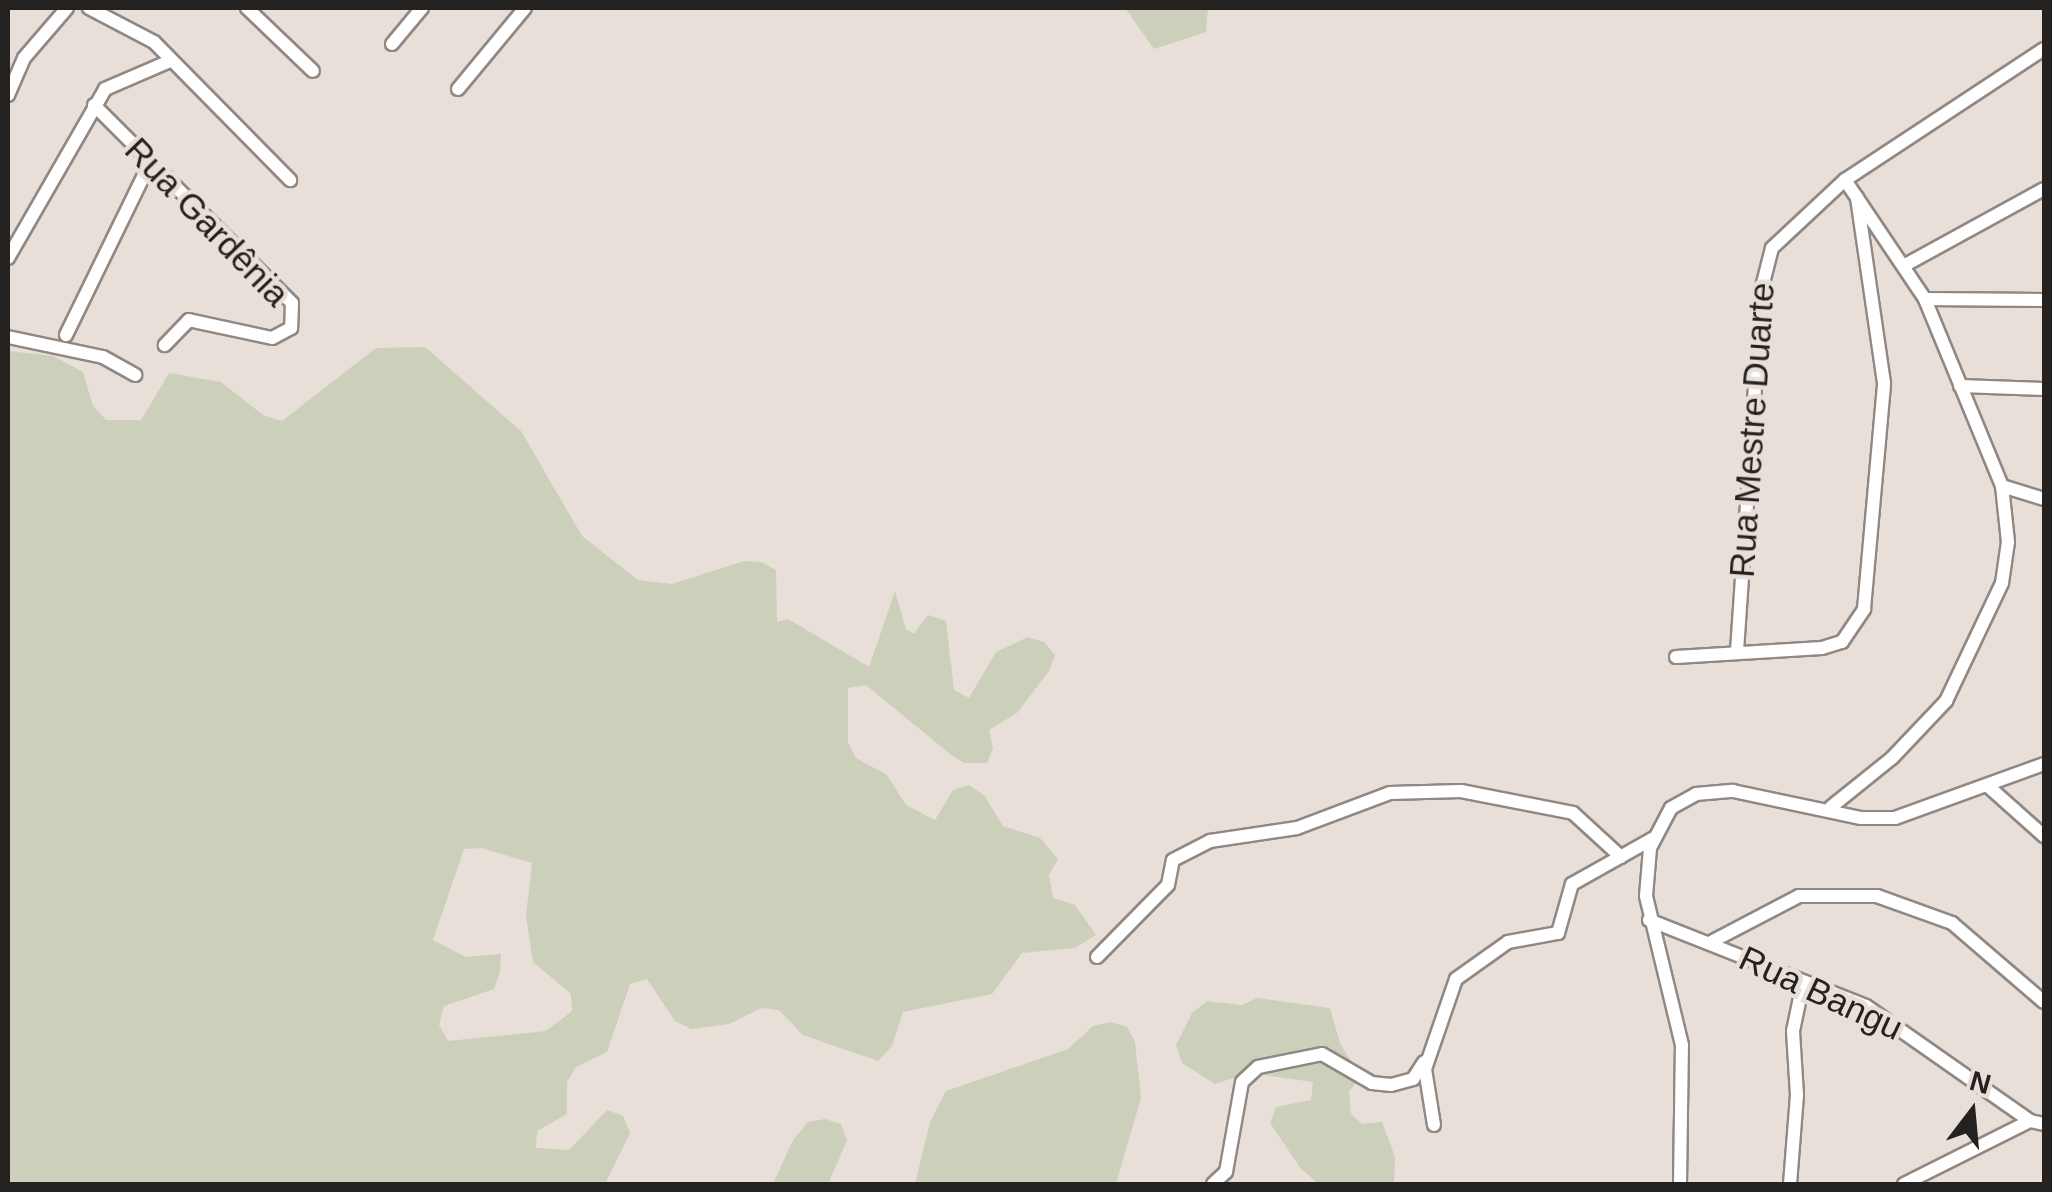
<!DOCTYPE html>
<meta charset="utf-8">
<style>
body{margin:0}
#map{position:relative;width:2052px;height:1192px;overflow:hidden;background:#e8dfd9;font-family:Helvetica,sans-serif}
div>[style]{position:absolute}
.green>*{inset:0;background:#cccfba}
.roads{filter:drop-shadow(2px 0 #918883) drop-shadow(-2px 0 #918883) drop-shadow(0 2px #918883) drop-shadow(0 -2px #918883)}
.minor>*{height:12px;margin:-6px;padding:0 6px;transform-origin:6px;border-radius:6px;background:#fff}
span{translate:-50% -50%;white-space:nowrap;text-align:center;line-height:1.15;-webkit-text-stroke:9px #e8dfd9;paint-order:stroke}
.street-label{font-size:35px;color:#24211f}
.frame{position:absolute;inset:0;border:10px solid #24211f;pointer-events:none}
.north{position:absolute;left:1922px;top:1062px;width:100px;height:100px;-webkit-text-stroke:8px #e8dfd9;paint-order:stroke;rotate:16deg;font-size:28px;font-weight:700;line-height:40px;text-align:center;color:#24211f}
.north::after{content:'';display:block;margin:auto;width:35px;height:45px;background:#24211f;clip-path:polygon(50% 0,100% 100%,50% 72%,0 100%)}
</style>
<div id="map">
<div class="green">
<div style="clip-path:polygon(1125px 8px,1208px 8px,1206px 32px,1154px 49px)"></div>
<div style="clip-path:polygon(evenodd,425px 347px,521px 431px,582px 536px,638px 580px,672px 584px,744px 561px,761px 562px,776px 570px,777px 622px,788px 619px,869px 667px,895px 591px,906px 629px,914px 634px,928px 615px,946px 621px,954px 690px,969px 698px,996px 652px,1028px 637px,1044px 642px,1055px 655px,1049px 671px,1017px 713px,989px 730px,993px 748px,987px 763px,964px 763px,950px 754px,866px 685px,848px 688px,848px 742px,856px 758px,887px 775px,906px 805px,935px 820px,953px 790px,969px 785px,984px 795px,1003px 826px,1040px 838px,1058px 859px,1049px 875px,1053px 898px,1075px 905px,1096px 935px,1075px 948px,1022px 953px,992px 994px,903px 1012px,892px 1046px,878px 1061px,803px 1035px,779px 1010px,761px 1008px,729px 1024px,691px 1029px,675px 1021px,647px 979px,630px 984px,607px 1052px,576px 1067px,567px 1082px,567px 1114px,537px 1131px,536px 1148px,569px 1150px,607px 1110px,623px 1116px,630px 1133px,605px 1184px,8px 1184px,8px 351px,53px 356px,83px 372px,93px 406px,106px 420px,141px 420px,169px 373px,221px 382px,263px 415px,282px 421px,376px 348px,425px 347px,481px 848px,532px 863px,526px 916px,533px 962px,571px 994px,572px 1011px,546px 1031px,448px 1041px,439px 1025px,444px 1006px,494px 989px,500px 971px,501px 954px,466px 957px,433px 940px,464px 849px,481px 848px)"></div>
<div style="clip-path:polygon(1257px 998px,1330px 1008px,1340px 1043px,1361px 1078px,1349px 1091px,1351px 1114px,1362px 1124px,1382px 1122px,1395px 1157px,1394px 1184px,1319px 1184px,1301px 1169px,1270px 1123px,1276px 1107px,1311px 1100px,1313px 1082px,1248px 1073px,1215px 1084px,1182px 1063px,1176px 1045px,1192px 1013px,1207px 1001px,1242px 1005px)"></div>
<div style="clip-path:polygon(1111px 1022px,1127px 1027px,1135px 1042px,1141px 1098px,1116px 1184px,915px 1184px,930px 1122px,946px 1091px,1068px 1049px,1093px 1026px)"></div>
<div style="clip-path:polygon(825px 1119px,841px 1124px,847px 1140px,828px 1184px,773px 1184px,793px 1140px,808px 1122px)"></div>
</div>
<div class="roads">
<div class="minor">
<div style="left:89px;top:8px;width:73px;rotate:27.6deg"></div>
<div style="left:154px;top:42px;width:194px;rotate:45.4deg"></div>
<div style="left:247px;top:8px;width:91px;rotate:43.7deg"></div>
<div style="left:392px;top:44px;width:47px;rotate:-50.2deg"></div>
<div style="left:458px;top:89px;width:105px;rotate:-50.4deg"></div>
<div style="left:8px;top:95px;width:40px;rotate:-66.6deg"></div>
<div style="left:24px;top:58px;width:66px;rotate:-49.3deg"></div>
<div style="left:94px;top:105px;width:280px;rotate:45deg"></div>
<div style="left:292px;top:303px;width:25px;rotate:92deg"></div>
<div style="left:291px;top:328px;width:21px;rotate:152deg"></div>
<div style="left:272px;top:338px;width:85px;rotate:-167.8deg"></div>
<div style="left:189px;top:320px;width:35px;rotate:134deg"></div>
<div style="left:8px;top:258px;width:195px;rotate:-60.1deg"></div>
<div style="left:105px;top:89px;width:71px;rotate:-23.3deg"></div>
<div style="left:1907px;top:264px;width:156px;rotate:-28.7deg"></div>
<div style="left:1925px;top:299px;width:119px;rotate:0.5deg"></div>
<div style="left:66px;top:335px;width:191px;rotate:-64deg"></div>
<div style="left:8px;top:337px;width:97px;rotate:11.9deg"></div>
<div style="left:103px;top:357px;width:37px;rotate:29deg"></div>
<div style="left:1960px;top:386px;width:84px;rotate:2deg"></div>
<div style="left:2002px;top:486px;width:44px;rotate:17.2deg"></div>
<div style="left:1737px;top:651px;width:365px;rotate:-86.1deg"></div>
<div style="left:1762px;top:287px;width:40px;rotate:-75.6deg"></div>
<div style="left:1772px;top:248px;width:100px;rotate:-43deg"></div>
<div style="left:1845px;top:180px;width:238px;rotate:-33.4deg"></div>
<div style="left:1676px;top:657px;width:146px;rotate:-3.5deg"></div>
<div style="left:1822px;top:648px;width:21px;rotate:-17deg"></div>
<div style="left:1842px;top:642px;width:40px;rotate:-56deg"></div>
<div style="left:1864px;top:609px;width:227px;rotate:-84.9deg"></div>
<div style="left:1884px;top:383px;width:188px;rotate:-98.3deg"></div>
<div style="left:1989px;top:787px;width:74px;rotate:41.7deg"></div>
<div style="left:1831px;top:807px;width:78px;rotate:-38.8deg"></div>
<div style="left:1892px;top:758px;width:79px;rotate:-46.5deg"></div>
<div style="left:1946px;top:701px;width:131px;rotate:-64.6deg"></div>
<div style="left:2002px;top:583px;width:41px;rotate:-81.7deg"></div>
<div style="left:2008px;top:542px;width:56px;rotate:-96.1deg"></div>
<div style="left:2002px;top:486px;width:202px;rotate:-112.4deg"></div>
<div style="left:1925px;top:299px;width:143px;rotate:-123.9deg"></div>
<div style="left:1649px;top:920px;width:233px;rotate:21.6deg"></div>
<div style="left:1866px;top:1006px;width:200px;rotate:35deg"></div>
<div style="left:1711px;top:942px;width:99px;rotate:-27.6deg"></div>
<div style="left:1799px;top:896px;width:78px"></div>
<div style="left:1877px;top:896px;width:80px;rotate:19.8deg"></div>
<div style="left:1952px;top:923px;width:121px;rotate:40.7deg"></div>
<div style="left:1097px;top:957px;width:101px;rotate:-45.4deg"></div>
<div style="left:1168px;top:885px;width:25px;rotate:-79deg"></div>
<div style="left:1173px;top:860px;width:42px;rotate:-27.2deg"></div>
<div style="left:1210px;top:841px;width:88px;rotate:-8.5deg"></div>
<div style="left:1297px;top:828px;width:99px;rotate:-20.6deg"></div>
<div style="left:1390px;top:793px;width:71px;rotate:-1.6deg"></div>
<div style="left:1461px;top:791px;width:114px;rotate:11.1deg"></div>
<div style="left:1573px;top:813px;width:65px;rotate:42.5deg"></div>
<div style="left:1434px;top:1125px;width:57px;rotate:-99.1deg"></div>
<div style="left:1425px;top:1069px;width:95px;rotate:-71deg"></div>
<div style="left:1456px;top:979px;width:64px;rotate:-35.4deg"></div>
<div style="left:1508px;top:942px;width:51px;rotate:-10.2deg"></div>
<div style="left:1558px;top:933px;width:51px;rotate:-74.1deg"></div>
<div style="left:1572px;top:884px;width:94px;rotate:-29.3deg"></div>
<div style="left:1213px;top:1184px;width:18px;rotate:-43deg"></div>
<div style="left:1226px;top:1172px;width:91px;rotate:-79.9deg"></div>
<div style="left:1242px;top:1082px;width:22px;rotate:-43deg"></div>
<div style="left:1258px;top:1067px;width:65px;rotate:-11.5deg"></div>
<div style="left:1322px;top:1054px;width:58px;rotate:30.1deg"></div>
<div style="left:1372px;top:1083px;width:19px;rotate:6deg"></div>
<div style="left:1391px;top:1085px;width:23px;rotate:-15deg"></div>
<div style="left:1413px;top:1079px;width:20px;rotate:-57deg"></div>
<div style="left:1680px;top:1184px;width:139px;rotate:-89.2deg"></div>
<div style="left:1682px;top:1045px;width:153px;rotate:-103.6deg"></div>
<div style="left:1646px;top:896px;width:48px;rotate:-85.2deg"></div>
<div style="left:1650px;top:848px;width:45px;rotate:-62.3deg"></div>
<div style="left:1671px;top:808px;width:29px;rotate:-29deg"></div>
<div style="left:1696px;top:794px;width:37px;rotate:-5deg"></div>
<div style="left:1733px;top:791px;width:131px;rotate:11.9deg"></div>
<div style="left:1861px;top:818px;width:34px"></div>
<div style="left:1895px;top:818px;width:158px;rotate:-19.9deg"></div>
<div style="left:1790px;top:1184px;width:89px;rotate:-85.5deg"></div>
<div style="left:1797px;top:1095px;width:64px;rotate:-93.6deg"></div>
<div style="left:1793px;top:1031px;width:49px;rotate:-78.2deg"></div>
<div style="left:1904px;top:1184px;width:141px;rotate:-26.6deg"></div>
<div style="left:2030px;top:1121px;width:14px;rotate:12deg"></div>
</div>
</div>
<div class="street-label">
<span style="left:207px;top:222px;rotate:46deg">Rua Gardênia</span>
<span style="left:1752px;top:430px;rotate:-86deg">Rua Mestre Duarte</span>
<span style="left:1821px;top:993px;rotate:25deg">Rua Bangu</span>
</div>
<div class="frame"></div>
<div class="north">N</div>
</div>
